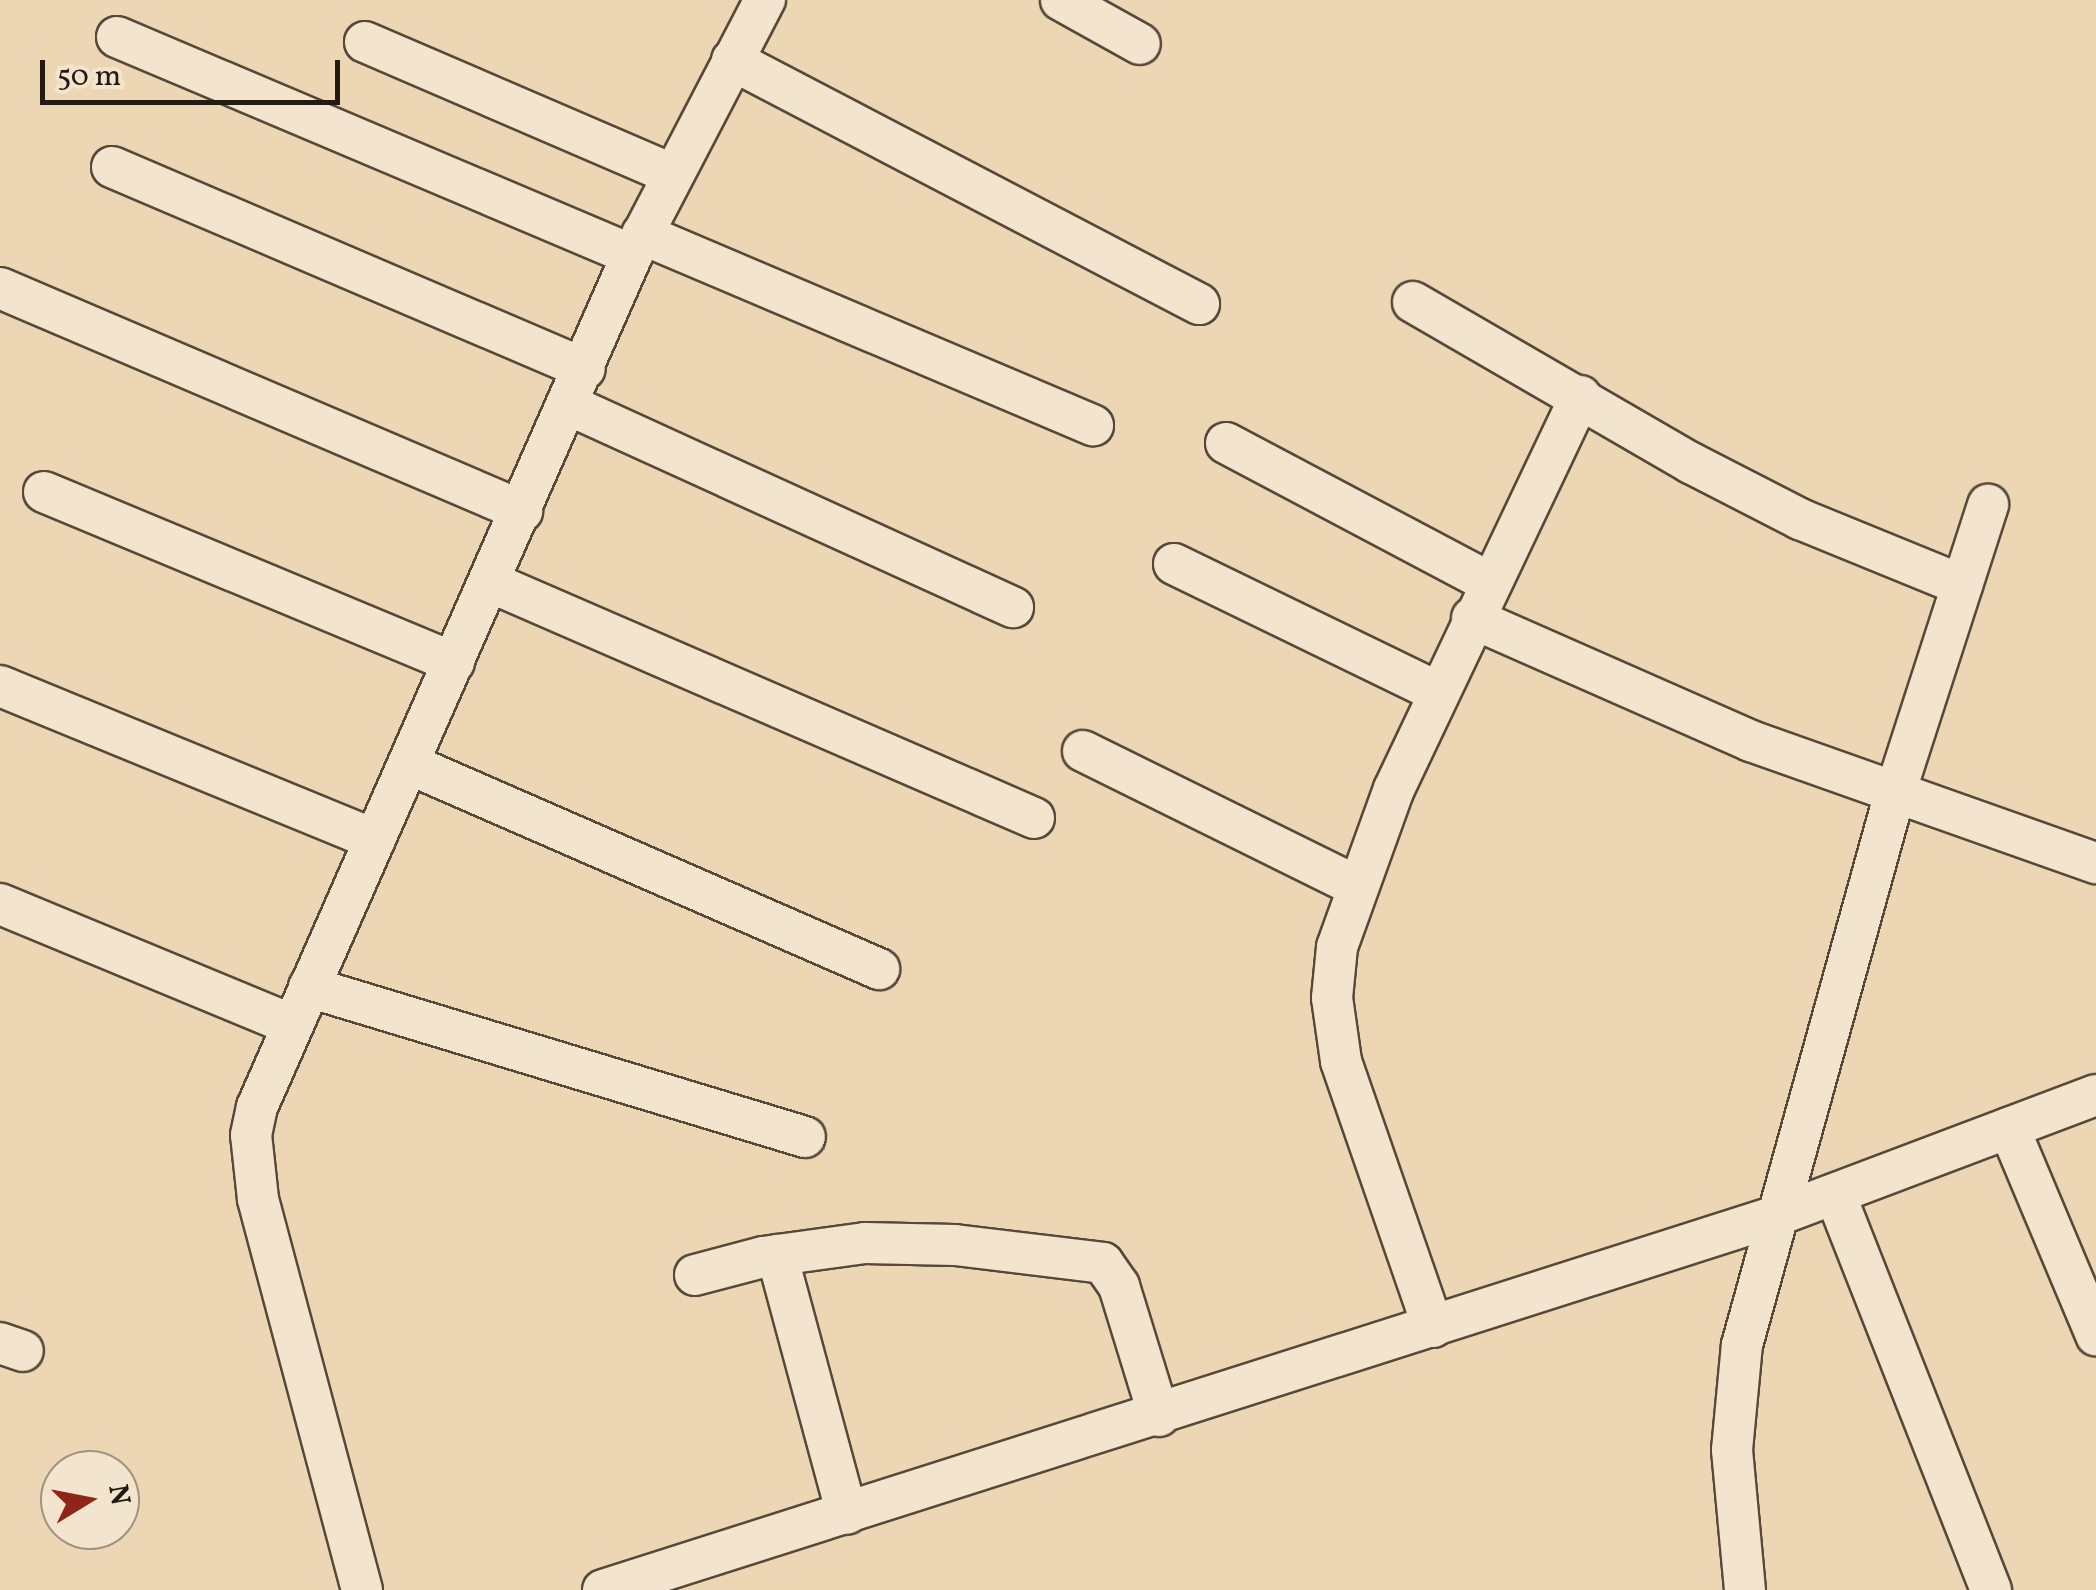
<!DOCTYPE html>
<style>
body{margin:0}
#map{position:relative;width:2096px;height:1590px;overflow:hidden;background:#edd6b4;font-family:Vollkorn,serif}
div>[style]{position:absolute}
.roads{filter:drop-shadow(2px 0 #56493a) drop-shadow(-2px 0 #56493a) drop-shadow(0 2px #56493a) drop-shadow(0 -2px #56493a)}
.minor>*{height:40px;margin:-20px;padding:0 20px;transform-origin:20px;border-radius:20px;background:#f3e4ce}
span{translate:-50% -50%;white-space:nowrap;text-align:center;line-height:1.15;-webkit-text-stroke:9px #f3e4ce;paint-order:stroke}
.north{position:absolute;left:40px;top:1450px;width:100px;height:100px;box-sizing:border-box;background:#f3e4ce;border:2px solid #a09382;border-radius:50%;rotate:80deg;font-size:28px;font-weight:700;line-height:40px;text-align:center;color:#231a11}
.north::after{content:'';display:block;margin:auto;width:35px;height:45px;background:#8f2418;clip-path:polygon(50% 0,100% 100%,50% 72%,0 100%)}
.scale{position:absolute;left:40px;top:60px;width:300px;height:45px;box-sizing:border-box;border:5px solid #231a11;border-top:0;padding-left:12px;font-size:30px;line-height:35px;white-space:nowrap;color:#231a11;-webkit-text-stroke:8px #f3e4ce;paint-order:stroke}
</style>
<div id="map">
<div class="roads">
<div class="minor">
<div style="left:1061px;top:0;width:90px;rotate:29.1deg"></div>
<div style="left:117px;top:37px;width:559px;rotate:22.94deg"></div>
<div style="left:365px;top:42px;width:334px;rotate:23.3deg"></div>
<div style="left:732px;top:60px;width:527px;rotate:27.59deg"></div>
<div style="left:112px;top:167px;width:514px;rotate:23.13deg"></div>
<div style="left:642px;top:234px;width:490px;rotate:23deg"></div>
<div style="left:0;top:288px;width:568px;rotate:23.13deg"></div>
<div style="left:1413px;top:302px;width:321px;rotate:30.1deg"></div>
<div style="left:1691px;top:463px;width:123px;rotate:27.2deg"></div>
<div style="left:1800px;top:519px;width:175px;rotate:22.2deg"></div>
<div style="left:569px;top:405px;width:488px;rotate:24.5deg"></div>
<div style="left:1226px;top:443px;width:297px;rotate:27.9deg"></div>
<div style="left:44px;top:492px;width:444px;rotate:22.6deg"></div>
<div style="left:1174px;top:564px;width:293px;rotate:25.9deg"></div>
<div style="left:490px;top:582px;width:593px;rotate:23.45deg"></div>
<div style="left:1472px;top:618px;width:305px;rotate:23.8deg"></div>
<div style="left:1751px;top:741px;width:366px;rotate:19.5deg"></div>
<div style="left:0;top:686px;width:405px;rotate:22.3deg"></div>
<div style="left:1083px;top:751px;width:305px;rotate:26.3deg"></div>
<div style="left:409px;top:764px;width:513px;rotate:23.57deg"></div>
<div style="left:0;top:904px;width:316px;rotate:22.5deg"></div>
<div style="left:309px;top:987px;width:518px;rotate:16.83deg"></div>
<div style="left:2009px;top:1128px;width:225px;rotate:67.2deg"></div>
<div style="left:1835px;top:1194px;width:426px;rotate:68.5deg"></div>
<div style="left:777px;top:1255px;width:268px;rotate:74.9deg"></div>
<div style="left:695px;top:1275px;width:70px;rotate:-14.8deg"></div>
<div style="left:763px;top:1257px;width:103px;rotate:-7.8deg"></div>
<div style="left:865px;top:1243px;width:90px;rotate:1.3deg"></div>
<div style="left:955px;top:1245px;width:149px;rotate:6.9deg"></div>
<div style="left:1103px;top:1263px;width:28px;rotate:55deg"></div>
<div style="left:1119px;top:1286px;width:136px;rotate:72.9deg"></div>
<div style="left:1433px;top:1327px;width:281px;rotate:-109.1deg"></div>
<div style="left:1341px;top:1061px;width:64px;rotate:-98.1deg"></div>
<div style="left:1332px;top:998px;width:51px;rotate:-84.4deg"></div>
<div style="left:1337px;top:947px;width:168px;rotate:-70.2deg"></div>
<div style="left:1394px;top:789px;width:435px;rotate:-64.6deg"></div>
<div style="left:0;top:1343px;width:24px;rotate:19deg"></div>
<div style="left:362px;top:1590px;width:405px;rotate:-104.9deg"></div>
<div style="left:258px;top:1199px;width:64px;rotate:-96.2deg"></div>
<div style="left:251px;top:1135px;width:29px;rotate:-78deg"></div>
<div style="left:257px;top:1107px;width:931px;rotate:-66.24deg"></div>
<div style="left:632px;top:255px;width:288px;rotate:-62.5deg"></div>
<div style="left:603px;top:1590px;width:1228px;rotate:-17.68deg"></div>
<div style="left:1773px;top:1217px;width:345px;rotate:-20.7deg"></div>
<div style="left:1745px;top:1590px;width:141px;rotate:-95.3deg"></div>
<div style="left:1732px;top:1450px;width:105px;rotate:-84.6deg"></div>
<div style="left:1742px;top:1345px;width:573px;rotate:-74.51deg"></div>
<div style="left:1895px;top:793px;width:303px;rotate:-72.1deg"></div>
</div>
</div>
<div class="north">N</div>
<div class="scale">50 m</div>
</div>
